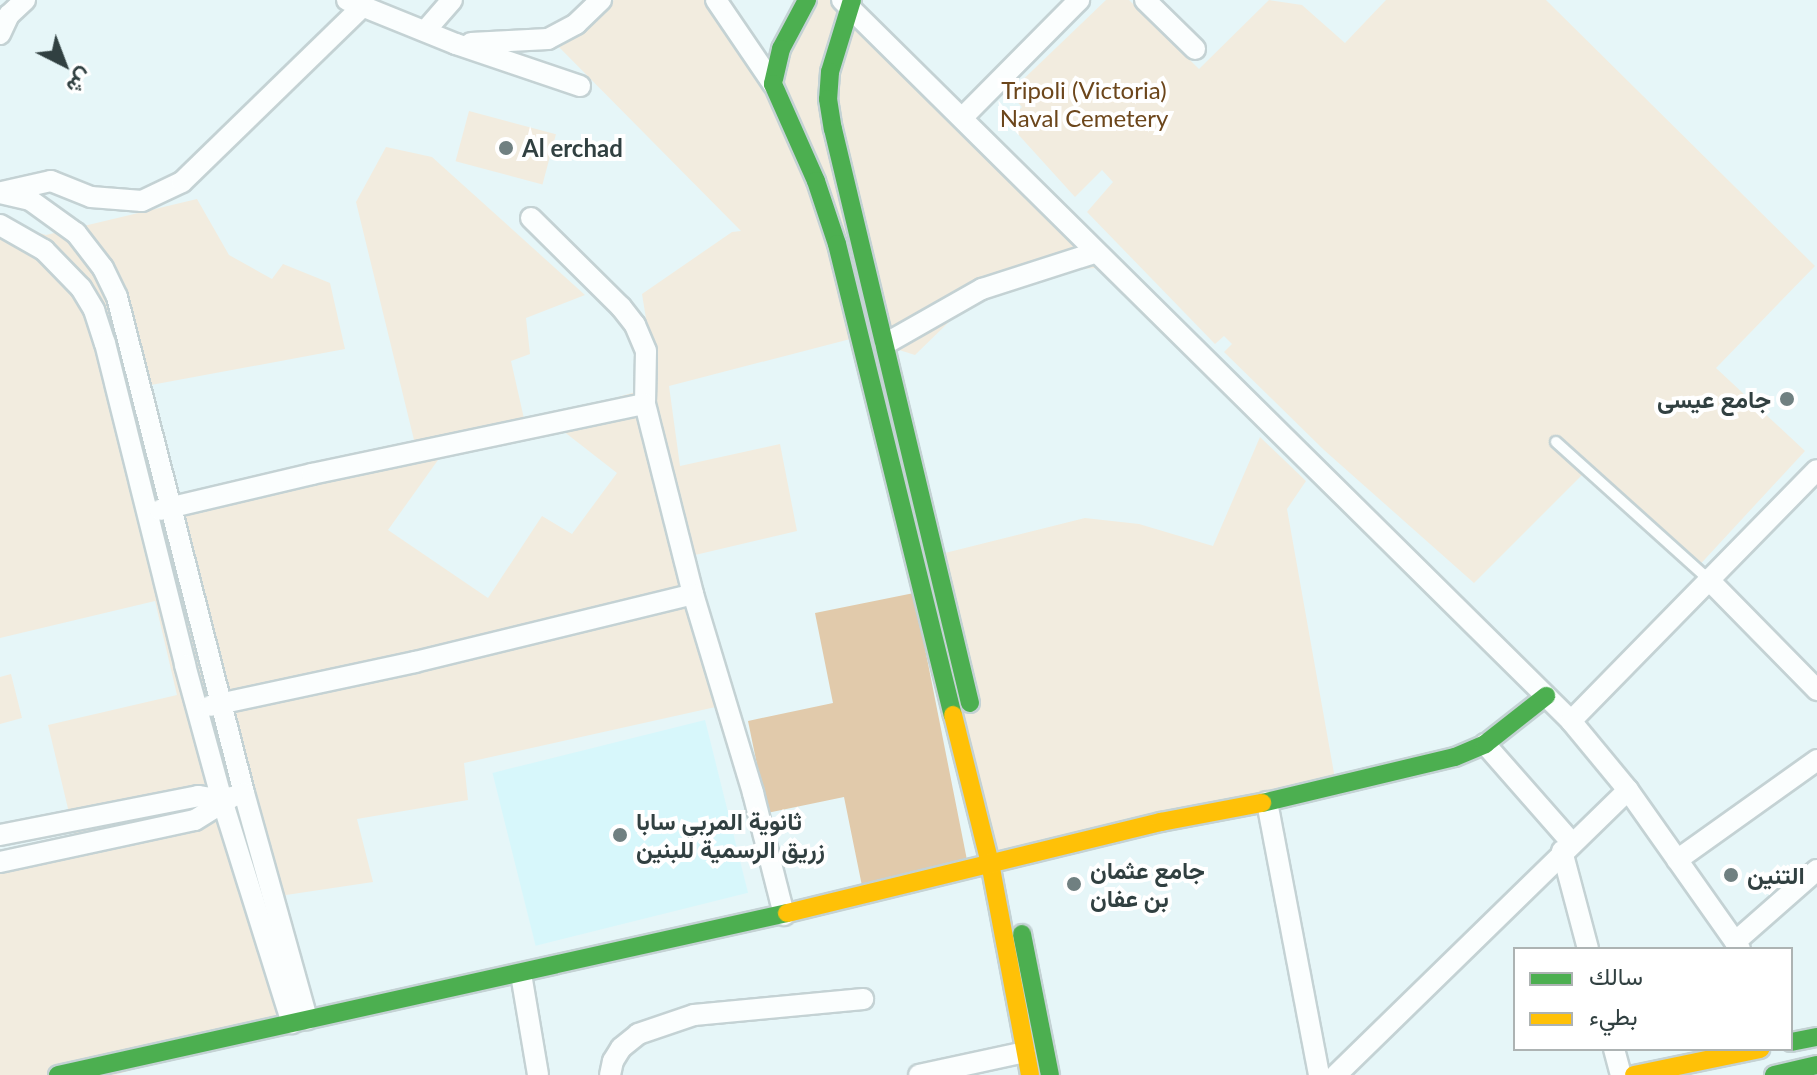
<!DOCTYPE html>
<meta charset="utf-8">
<style>
body{margin:0}
#map{position:relative;width:1817px;height:1075px;overflow:hidden;background:#e6f6f8;font-family:Lato,Vazirmatn,sans-serif}
div>[style]{position:absolute}
.built>*{inset:0;background:#d7f7fb;transform-origin:0 0}
.green>*{inset:0;background:#f2ecdf;transform-origin:0 0}
.forest>*{inset:0;background:#e1caab}
.roads{filter:drop-shadow(2px 0 #c4d2d4) drop-shadow(-2px 0 #c4d2d4) drop-shadow(0 2px #c4d2d4) drop-shadow(0 -2px #c4d2d4)}
.lane>*{height:10px;margin:-5px;padding:0 5px;transform-origin:5px;border-radius:5px;background:#fbfefe}
.street>*{height:20px;margin:-10px;padding:0 10px;transform-origin:10px;border-radius:10px;background:#fbfefe}
.fast>*{height:18px;margin:-9px;padding:0 9px;transform-origin:9px;border-radius:9px;background:#4caf50}
.slow>*{height:18px;margin:-9px;padding:0 9px;transform-origin:9px;border-radius:9px;background:#ffc107}
.dots>*{width:22px;height:22px;translate:-50% -50%;box-sizing:border-box;border:4px solid #fff;border-radius:50%}
span{translate:-50% -50%;white-space:nowrap;text-align:center;line-height:1.15;-webkit-text-stroke:8px #fff;paint-order:stroke}
.park-label{font-size:24px;color:#6c461b}
.poi-label{font-size:24px;color:#314041;font-weight:700}
.left{translate:0 -50%;text-align:left}
.right{translate:-100% -50%;text-align:right}
.legend{position:absolute;left:1513px;top:947px;width:280px;height:104px;box-sizing:border-box;background:#fff;border:2px solid #adb3b3;margin:0;padding:10px 14px;list-style:none;font-size:24px;color:#314041}
.legend li{display:flex;align-items:center;gap:16px;height:40px}
.legend b{width:40px;border:2px solid #adb3b3}
.north{position:absolute;left:24px;top:24px;width:80px;height:80px;-webkit-text-stroke:6px #fff;paint-order:stroke;rotate:138deg;font-size:22px;font-weight:700;line-height:32px;text-align:center;color:#314041}
.north::after{content:'';display:block;margin:auto;width:28px;height:36px;background:#314041;clip-path:polygon(50% 0,100% 100%,50% 72%,0 100%)}
</style>
<div id="map">
<div class="built">
<div style="left:705px;top:720px;width:178px;height:219px;rotate:76deg"></div>
</div>
<div class="green">
<div style="clip-path:polygon(evenodd,614px 0,706px 0,765px 64px,805px 0,860px 0,855px 5px,1098px 268px,1072px 269px,1022px 281px,975px 303px,953px 318px,915px 355px,858px 337px,669px 386px,680px 466px,780px 444px,797px 531px,695px 555px,729px 704px,464px 763px,468px 800px,357px 819px,373px 882px,286px 895px,292px 1023px,115px 1075px,0 1075px,0 860px,76px 842px,48px 725px,177px 695px,155px 601px,0 638px,0 221px,46px 235px,197px 199px,229px 255px,272px 279px,283px 264px,330px 283px,345px 349px,124px 390px,165px 498px,415px 444px,356px 202px,386px 147px,432px 157px,585px 295px,526px 318px,530px 354px,511px 361px,525px 423px,657px 386px,642px 294px,732px 232px,741px 231px,554px 42px,614px 0,558px 427px,617px 473px,572px 534px,542px 516px,488px 598px,388px 530px,443px 453px,558px 427px)"></div>
<div style="clip-path:polygon(1106px 0,1129px 0,1199px 69px,1269px 0,1302px 5px,1345px 43px,1386px 0,1546px 0,1815px 266px,1716px 368px,1805px 451px,1694px 571px,1584px 473px,1474px 583px,1324px 450px,1224px 352px,1232px 344px,1224px 336px,1215px 344px,1087px 212px,1113px 182px,1102px 170px,1075px 197px,1007px 122px,1022px 107px,1009px 93px)"></div>
<div style="left:469px;top:111px;width:90px;height:52px;rotate:15deg"></div>
<div style="clip-path:polygon(1260px 437px,1306px 481px,1287px 509px,1337px 790px,994px 867px,929px 557px,1085px 518px,1139px 524px,1213px 546px)"></div>
<div style="clip-path:polygon(11px 674px,22px 718px,0 724px,0 677px)"></div>
</div>
<div class="forest">
<div style="clip-path:polygon(914px 593px,968px 865px,862px 886px,844px 797px,767px 813px,748px 721px,833px 703px,815px 613px)"></div>
</div>
<div class="roads">
<div class="lane">
<div style="left:1556px;top:442px;width:205px;rotate:42deg"></div>
</div>
<div class="street">
<div style="left:347px;top:0;width:118px;rotate:22deg"></div>
<div style="left:456px;top:44px;width:131px;rotate:18.7deg"></div>
<div style="left:716px;top:0;width:102px;rotate:55.8deg"></div>
<div style="left:842px;top:0;width:1025px;rotate:44.68deg"></div>
<div style="left:1571px;top:721px;width:89px;rotate:50.4deg"></div>
<div style="left:1628px;top:790px;width:194px;rotate:54.8deg"></div>
<div style="left:1145px;top:0;width:70px;rotate:44.4deg"></div>
<div style="left:425px;top:31px;width:41px;rotate:-48.9deg"></div>
<div style="left:0;top:34px;width:21px;rotate:-65deg"></div>
<div style="left:9px;top:15px;width:22px;rotate:-43deg"></div>
<div style="left:471px;top:43px;width:77px;rotate:-3deg"></div>
<div style="left:548px;top:39px;width:32px;rotate:-28deg"></div>
<div style="left:576px;top:24px;width:35px;rotate:-44deg"></div>
<div style="left:963px;top:117px;width:165px;rotate:-45.2deg"></div>
<div style="left:2px;top:192px;width:50px;rotate:-12.7deg"></div>
<div style="left:51px;top:181px;width:43px;rotate:21.8deg"></div>
<div style="left:91px;top:197px;width:51px;rotate:4.5deg"></div>
<div style="left:142px;top:201px;width:44px;rotate:-25.4deg"></div>
<div style="left:182px;top:182px;width:251px;rotate:-44.2deg"></div>
<div style="left:0;top:193px;width:31px;rotate:13deg"></div>
<div style="left:30px;top:200px;width:57px;rotate:35.7deg"></div>
<div style="left:76px;top:233px;width:44px;rotate:52.4deg"></div>
<div style="left:103px;top:268px;width:32px;rotate:64deg"></div>
<div style="left:117px;top:297px;width:512px;rotate:75.64deg"></div>
<div style="left:244px;top:793px;width:235px;rotate:74.4deg"></div>
<div style="left:531px;top:218px;width:127px;rotate:44.7deg"></div>
<div style="left:621px;top:307px;width:23px;rotate:52deg"></div>
<div style="left:635px;top:325px;width:28px;rotate:67deg"></div>
<div style="left:646px;top:351px;width:53px;rotate:91.1deg"></div>
<div style="left:645px;top:404px;width:196px;rotate:75.8deg"></div>
<div style="left:693px;top:594px;width:208px;rotate:73.2deg"></div>
<div style="left:753px;top:793px;width:126px;rotate:75.7deg"></div>
<div style="left:0;top:225px;width:51px;rotate:29.6deg"></div>
<div style="left:44px;top:250px;width:53px;rotate:45.8deg"></div>
<div style="left:81px;top:288px;width:26px;rotate:59deg"></div>
<div style="left:94px;top:310px;width:35px;rotate:72deg"></div>
<div style="left:105px;top:343px;width:332px;rotate:76deg"></div>
<div style="left:185px;top:665px;width:140px;rotate:74.7deg"></div>
<div style="left:222px;top:800px;width:234px;rotate:72.6deg"></div>
<div style="left:885px;top:344px;width:112px;rotate:-29.6deg"></div>
<div style="left:982px;top:289px;width:118px;rotate:-17.8deg"></div>
<div style="left:160px;top:510px;width:156px;rotate:-13.3deg"></div>
<div style="left:312px;top:474px;width:340px;rotate:-11.9deg"></div>
<div style="left:1708px;top:579px;width:156px;rotate:45.5deg"></div>
<div style="left:210px;top:706px;width:210px;rotate:-12.1deg"></div>
<div style="left:415px;top:662px;width:286px;rotate:-13.7deg"></div>
<div style="left:1571px;top:721px;width:351px;rotate:-45.6deg"></div>
<div style="left:1485px;top:744px;width:132px;rotate:48.7deg"></div>
<div style="left:1267px;top:802px;width:278px;rotate:79.2deg"></div>
<div style="left:0;top:835px;width:202px;rotate:-11.1deg"></div>
<div style="left:198px;top:796px;width:24px;rotate:9deg"></div>
<div style="left:1562px;top:851px;width:101px;rotate:75.1deg"></div>
<div style="left:1677px;top:860px;width:172px;rotate:-35.5deg"></div>
<div style="left:0;top:862px;width:199px;rotate:-12.2deg"></div>
<div style="left:195px;top:820px;width:44px;rotate:-31.9deg"></div>
<div style="left:1735px;top:942px;width:109px;rotate:-41.3deg"></div>
<div style="left:521px;top:974px;width:102px;rotate:80.4deg"></div>
<div style="left:1614px;top:1049px;width:27px;rotate:75deg"></div>
<div style="left:610px;top:1075px;width:14px;rotate:-78deg"></div>
<div style="left:613px;top:1061px;width:15px;rotate:-58deg"></div>
<div style="left:621px;top:1048px;width:22px;rotate:-39deg"></div>
<div style="left:638px;top:1034px;width:59px;rotate:-18.7deg"></div>
<div style="left:694px;top:1015px;width:170px;rotate:-5.4deg"></div>
<div style="left:919px;top:1075px;width:108px;rotate:-12.2deg"></div>
<div style="left:1336px;top:1075px;width:408px;rotate:-44.3deg"></div>
</div>
<div class="fast">
<div style="left:807px;top:0;width:55px;rotate:118deg"></div>
<div style="left:781px;top:49px;width:36px;rotate:103deg"></div>
<div style="left:773px;top:84px;width:106px;rotate:66.1deg"></div>
<div style="left:816px;top:181px;width:66px;rotate:71.6deg"></div>
<div style="left:837px;top:244px;width:485px;rotate:76.2deg"></div>
<div style="left:852px;top:0;width:75px;rotate:107deg"></div>
<div style="left:830px;top:72px;width:27px;rotate:94deg"></div>
<div style="left:828px;top:99px;width:30px;rotate:81deg"></div>
<div style="left:833px;top:129px;width:590px;rotate:76.58deg"></div>
<div style="left:1262px;top:803px;width:198px;rotate:-13.4deg"></div>
<div style="left:1455px;top:757px;width:33px;rotate:-23deg"></div>
<div style="left:1485px;top:744px;width:78px;rotate:-38.2deg"></div>
<div style="left:1022px;top:934px;width:144px;rotate:78.8deg"></div>
<div style="left:1791px;top:1042px;width:26px;rotate:-11deg"></div>
<div style="left:58px;top:1075px;width:747px;rotate:-12.53deg"></div>
<div style="left:1774px;top:1075px;width:44px;rotate:-13.1deg"></div>
</div>
<div class="slow">
<div style="left:953px;top:715px;width:153px;rotate:76deg"></div>
<div style="left:990px;top:863px;width:216px;rotate:79.3deg"></div>
<div style="left:787px;top:913px;width:385px;rotate:-13.7deg"></div>
<div style="left:1161px;top:822px;width:103px;rotate:-10.7deg"></div>
<div style="left:1634px;top:1075px;width:129px;rotate:-11.7deg"></div>
</div>
</div>
<div class="dots">
<div style="left:506px;top:148px;background:#708081"></div>
<div style="left:1787px;top:399px;background:#708081"></div>
<div style="left:620px;top:835px;background:#708081"></div>
<div style="left:1731px;top:875px;background:#708081"></div>
<div style="left:1074px;top:884px;background:#708081"></div>
</div>
<div class="park-label">
<span style="left:1084px;top:104px">Tripoli (Victoria)<br>Naval Cemetery</span>
</div>
<div class="poi-label">
<span class="left" style="left:522px;top:148px">Al erchad</span>
<span class="right" style="left:1771px;top:399px">جامع عيسى</span>
<span class="left" style="left:636px;top:835px">ثانوية المربي سابا<br>زريق الرسمية للبنين</span>
<span class="left" style="left:1090px;top:884px">جامع عثمان<br>بن عفان</span>
<span class="left" style="left:1747px;top:875px">التنين</span>
</div>
<ul class="legend">
<li><b style="height:10px;background:#4caf50"></b>سالك</li>
<li><b style="height:10px;background:#ffc107"></b>بطيء</li>
</ul>
<div class="north">ش</div>
</div>
